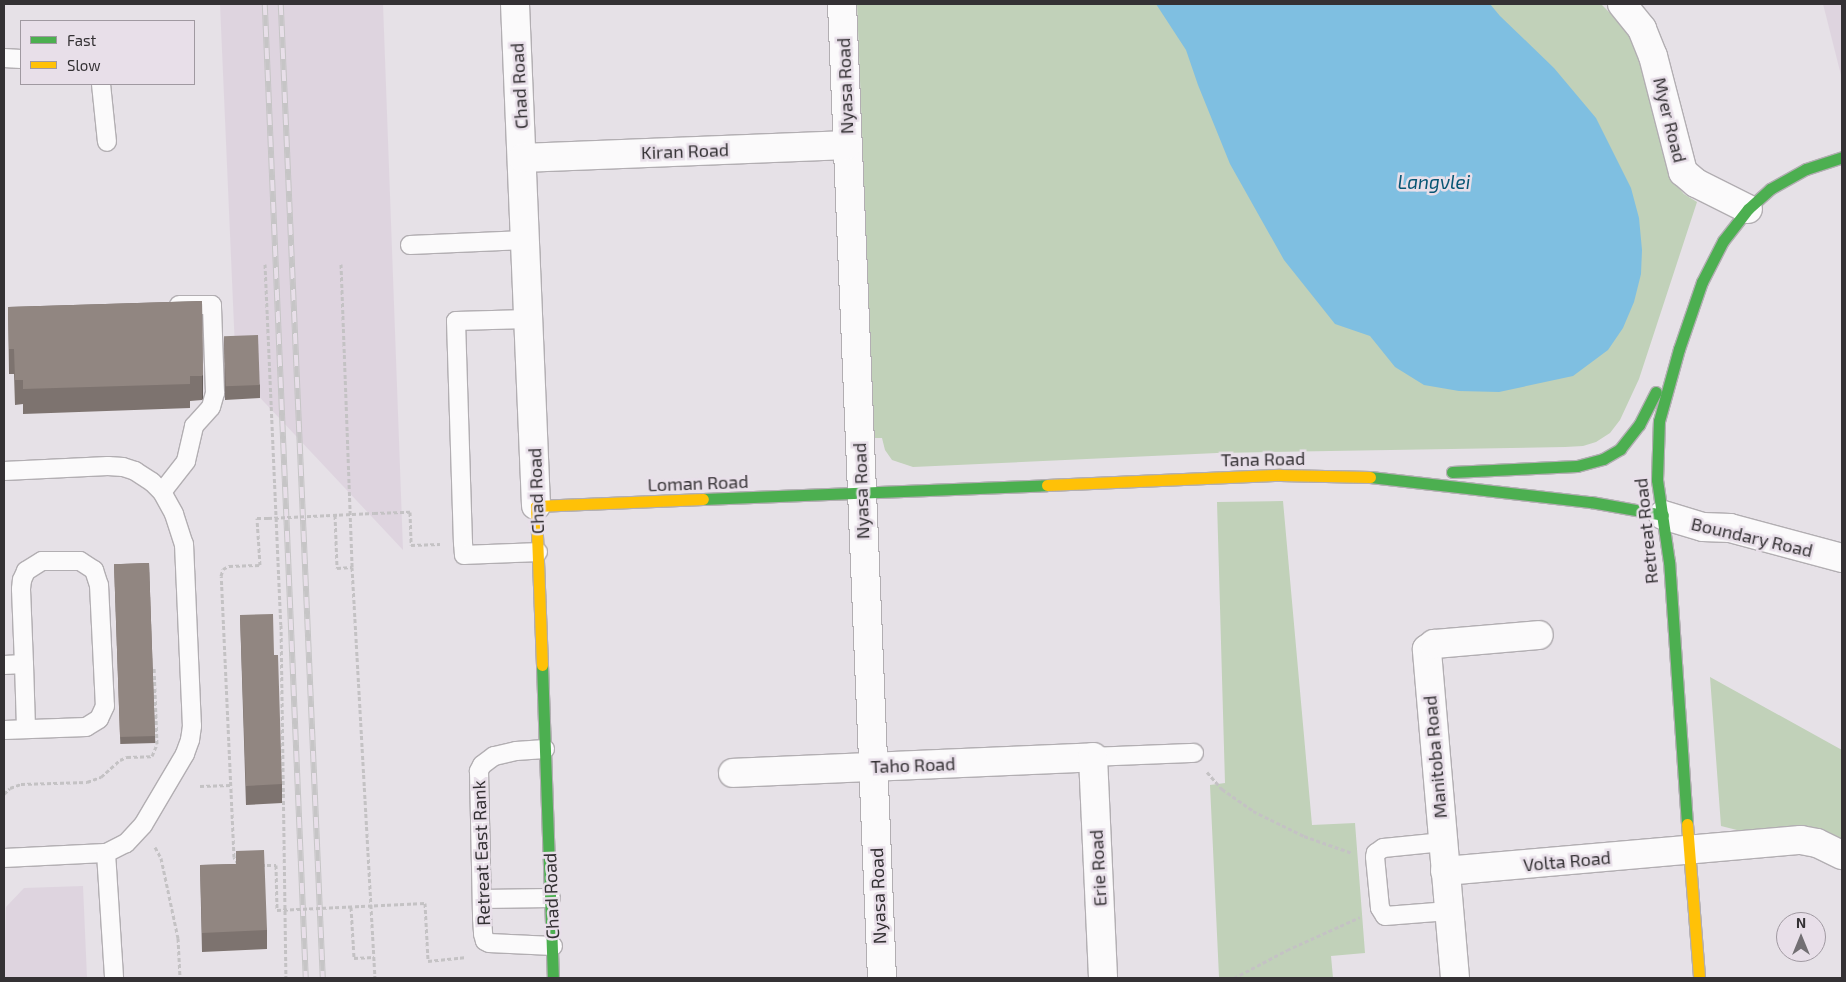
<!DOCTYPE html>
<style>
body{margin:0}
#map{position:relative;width:1846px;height:982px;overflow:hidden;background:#e6e1e7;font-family:"Exo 2",sans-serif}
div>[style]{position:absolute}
.built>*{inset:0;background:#ded4df}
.green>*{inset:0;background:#c1d1b9}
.water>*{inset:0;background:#7fbfe1}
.path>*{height:3px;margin-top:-1.5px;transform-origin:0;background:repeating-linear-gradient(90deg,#c4c2c4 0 4px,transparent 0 6.5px)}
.roads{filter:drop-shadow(1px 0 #b2aeb2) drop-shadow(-1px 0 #b2aeb2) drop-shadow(0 1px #b2aeb2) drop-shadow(0 -1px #b2aeb2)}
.lane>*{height:18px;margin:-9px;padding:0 9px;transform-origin:9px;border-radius:9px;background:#fbfafb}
.street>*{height:28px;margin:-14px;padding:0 14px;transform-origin:14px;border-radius:14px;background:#fbfafb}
.fast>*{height:11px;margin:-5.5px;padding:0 5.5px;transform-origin:5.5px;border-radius:5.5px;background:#4caf50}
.slow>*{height:11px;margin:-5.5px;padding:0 5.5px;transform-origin:5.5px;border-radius:5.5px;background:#ffc107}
.rail>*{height:5.5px;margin-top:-2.75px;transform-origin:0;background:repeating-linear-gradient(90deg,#e8dfe9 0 11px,#c6c5c6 0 22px);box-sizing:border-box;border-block:1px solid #c6c5c6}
.path-bridge>*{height:3px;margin-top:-1.5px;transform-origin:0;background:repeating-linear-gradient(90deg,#c4c2c4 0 4px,transparent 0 6.5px)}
.wall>*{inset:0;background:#7d736f;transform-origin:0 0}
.shaded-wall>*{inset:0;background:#665e5a}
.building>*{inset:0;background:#918681;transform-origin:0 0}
span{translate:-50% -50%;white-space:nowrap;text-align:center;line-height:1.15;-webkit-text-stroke:5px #e8dfe9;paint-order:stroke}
.street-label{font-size:18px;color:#343134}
.water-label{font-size:19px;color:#075574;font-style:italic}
.frame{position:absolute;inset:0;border:5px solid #343134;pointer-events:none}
.legend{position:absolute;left:20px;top:20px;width:175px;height:65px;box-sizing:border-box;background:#e8dfe9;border:1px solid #a099a1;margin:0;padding:6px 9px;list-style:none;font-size:15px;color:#343134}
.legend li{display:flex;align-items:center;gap:10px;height:25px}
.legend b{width:25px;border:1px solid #a099a1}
.north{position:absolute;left:1776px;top:912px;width:50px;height:50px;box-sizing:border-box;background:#e8dfe9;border:1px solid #a099a1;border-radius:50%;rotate:0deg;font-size:14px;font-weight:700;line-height:20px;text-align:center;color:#343134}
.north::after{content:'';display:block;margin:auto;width:18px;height:22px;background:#726f73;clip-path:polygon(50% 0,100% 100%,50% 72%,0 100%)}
</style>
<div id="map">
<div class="built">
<div style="clip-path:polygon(220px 4px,383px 4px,403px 550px,236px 372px)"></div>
<div style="clip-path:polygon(1823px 4px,1842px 4px,1842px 79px)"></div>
<div style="clip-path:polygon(83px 886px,87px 978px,4px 978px,6px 907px,24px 888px)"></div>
</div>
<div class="green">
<div style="clip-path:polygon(857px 4px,1601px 4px,1624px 27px,1632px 39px,1637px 51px,1674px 182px,1684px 194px,1697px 202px,1639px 379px,1620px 420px,1610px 433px,1596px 442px,1583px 446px,1565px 447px,1217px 453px,913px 467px,892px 460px,885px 450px,882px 438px,874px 438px)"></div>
<div style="clip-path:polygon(1283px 501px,1312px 825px,1355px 823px,1365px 953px,1331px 956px,1333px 978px,1210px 978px,1219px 977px,1210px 785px,1225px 783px,1217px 502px)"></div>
<div style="clip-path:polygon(1710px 677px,1842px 750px,1842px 839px,1811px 827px,1741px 831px,1721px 826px)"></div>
</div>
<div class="water">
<div style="clip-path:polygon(1156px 4px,1490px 4px,1500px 16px,1554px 68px,1596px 118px,1631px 188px,1639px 218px,1642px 250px,1641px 274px,1634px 302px,1623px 328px,1608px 350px,1573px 376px,1499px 392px,1459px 391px,1424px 385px,1395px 367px,1370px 336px,1335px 324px,1284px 260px,1230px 164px,1198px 85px,1186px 50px)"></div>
</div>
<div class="path">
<div style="left:265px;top:264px;width:361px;rotate:87.5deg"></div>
<div style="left:281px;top:625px;width:353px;rotate:89.2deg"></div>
<div style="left:341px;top:264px;width:303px;rotate:87.9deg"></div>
<div style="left:352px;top:567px;width:412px;rotate:86.8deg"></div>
<div style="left:374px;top:513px;width:36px;rotate:-2deg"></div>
<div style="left:410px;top:512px;width:33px;rotate:88deg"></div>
<div style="left:411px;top:545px;width:29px;rotate:-2deg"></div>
<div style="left:335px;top:515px;width:53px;rotate:87.8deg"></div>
<div style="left:337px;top:568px;width:15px;rotate:-4deg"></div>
<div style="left:1207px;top:772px;width:23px;rotate:49deg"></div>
<div style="left:1222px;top:789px;width:38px;rotate:35deg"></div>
<div style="left:1253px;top:811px;width:57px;rotate:26.1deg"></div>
<div style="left:1304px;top:836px;width:51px;rotate:19.5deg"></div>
<div style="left:200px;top:786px;width:31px;rotate:-2deg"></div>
<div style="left:4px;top:794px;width:8px;rotate:-45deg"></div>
<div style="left:10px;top:788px;width:12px;rotate:-20deg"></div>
<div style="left:21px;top:784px;width:66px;rotate:-1.7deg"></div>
<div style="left:87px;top:782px;width:15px;rotate:-20deg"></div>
<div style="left:101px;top:777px;width:25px;rotate:-42deg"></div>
<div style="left:120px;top:760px;width:8px;rotate:-23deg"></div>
<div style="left:127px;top:757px;width:25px;rotate:-2deg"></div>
<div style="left:152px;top:756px;width:13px;rotate:-67deg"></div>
<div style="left:157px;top:744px;width:77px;rotate:-92.2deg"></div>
<div style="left:155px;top:847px;width:13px;rotate:61deg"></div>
<div style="left:161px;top:858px;width:82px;rotate:78deg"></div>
<div style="left:178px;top:938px;width:40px;rotate:87.1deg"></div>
<div style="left:238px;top:864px;width:8px;rotate:-120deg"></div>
<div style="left:234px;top:857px;width:281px;rotate:-92.6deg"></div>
<div style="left:221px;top:576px;width:7px;rotate:-74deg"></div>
<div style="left:223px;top:569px;width:7px;rotate:-27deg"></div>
<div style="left:229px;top:566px;width:31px;rotate:-2deg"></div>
<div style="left:260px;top:565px;width:47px;rotate:-93.7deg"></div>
<div style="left:257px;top:518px;width:11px"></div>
<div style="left:261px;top:865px;width:15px"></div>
<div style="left:276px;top:865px;width:45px;rotate:88.7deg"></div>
<div style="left:425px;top:903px;width:58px;rotate:87deg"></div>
<div style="left:428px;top:961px;width:39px;rotate:-6deg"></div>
<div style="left:351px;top:907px;width:51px;rotate:86.6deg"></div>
<div style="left:354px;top:958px;width:20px;rotate:-3deg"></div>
<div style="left:1234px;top:978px;width:60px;rotate:-27.8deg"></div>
<div style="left:1287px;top:950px;width:80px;rotate:-24.3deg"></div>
</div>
<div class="roads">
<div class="lane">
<div style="left:4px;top:58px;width:17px;rotate:3deg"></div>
<div style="left:101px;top:84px;width:58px;rotate:84.1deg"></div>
<div style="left:410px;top:245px;width:115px;rotate:-2.5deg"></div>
<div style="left:528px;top:319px;width:72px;rotate:178.4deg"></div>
<div style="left:456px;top:321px;width:222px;rotate:88.2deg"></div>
<div style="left:463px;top:543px;width:12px;rotate:85deg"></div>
<div style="left:464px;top:555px;width:74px;rotate:-2.3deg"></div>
<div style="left:4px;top:471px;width:104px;rotate:-2.8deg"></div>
<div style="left:108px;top:466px;width:15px;rotate:4deg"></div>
<div style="left:123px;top:467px;width:13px;rotate:18deg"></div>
<div style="left:135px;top:471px;width:20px;rotate:33deg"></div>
<div style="left:152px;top:482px;width:14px;rotate:45deg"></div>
<div style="left:162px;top:492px;width:25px;rotate:61deg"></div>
<div style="left:174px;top:514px;width:32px;rotate:72deg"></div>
<div style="left:184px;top:544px;width:182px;rotate:87.5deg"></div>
<div style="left:192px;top:726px;width:14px;rotate:98deg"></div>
<div style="left:190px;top:740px;width:15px;rotate:110deg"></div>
<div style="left:185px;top:754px;width:82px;rotate:120.6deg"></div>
<div style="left:143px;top:825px;width:25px;rotate:133deg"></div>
<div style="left:126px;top:843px;width:22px;rotate:153deg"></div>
<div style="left:106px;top:853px;width:102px;rotate:177.2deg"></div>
<div style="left:162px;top:492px;width:39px;rotate:-52deg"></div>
<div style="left:186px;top:461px;width:36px;rotate:-77deg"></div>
<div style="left:194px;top:426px;width:25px;rotate:-48deg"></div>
<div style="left:211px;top:407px;width:15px;rotate:-74deg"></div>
<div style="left:215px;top:393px;width:88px;rotate:-92deg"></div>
<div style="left:212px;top:305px;width:33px;rotate:180deg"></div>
<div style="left:24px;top:664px;width:65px;rotate:88.2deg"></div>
<div style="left:4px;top:665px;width:20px;rotate:-3deg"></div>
<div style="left:24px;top:664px;width:75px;rotate:-92.3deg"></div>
<div style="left:21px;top:589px;width:9px;rotate:-84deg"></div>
<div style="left:22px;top:580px;width:10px;rotate:-66deg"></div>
<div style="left:26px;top:571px;width:19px;rotate:-32deg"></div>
<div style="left:42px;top:561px;width:38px"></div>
<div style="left:80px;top:561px;width:17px;rotate:33deg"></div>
<div style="left:94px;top:570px;width:16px;rotate:72deg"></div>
<div style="left:99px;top:585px;width:121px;rotate:87.2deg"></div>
<div style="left:105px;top:706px;width:14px;rotate:115deg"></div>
<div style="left:99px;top:719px;width:15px;rotate:148deg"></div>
<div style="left:86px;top:727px;width:82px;rotate:177.9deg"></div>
<div style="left:545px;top:749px;width:29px;rotate:176deg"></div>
<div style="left:516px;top:751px;width:23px;rotate:167deg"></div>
<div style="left:494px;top:756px;width:15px;rotate:143deg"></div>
<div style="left:482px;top:765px;width:7px;rotate:117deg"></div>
<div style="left:479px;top:771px;width:147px;rotate:88.8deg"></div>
<div style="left:482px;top:918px;width:16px;rotate:86deg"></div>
<div style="left:483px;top:934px;width:7px;rotate:74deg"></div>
<div style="left:485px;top:941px;width:4px;rotate:27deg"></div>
<div style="left:489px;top:943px;width:64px;rotate:2.7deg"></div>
<div style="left:1093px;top:757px;width:101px;rotate:-2.3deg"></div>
<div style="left:1443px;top:842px;width:60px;rotate:174.3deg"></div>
<div style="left:1383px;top:848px;width:9px;rotate:144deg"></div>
<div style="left:1376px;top:853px;width:4px;rotate:104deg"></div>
<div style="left:1375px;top:857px;width:51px;rotate:84.4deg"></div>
<div style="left:1380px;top:908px;width:9px;rotate:58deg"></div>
<div style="left:1385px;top:916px;width:64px;rotate:-4.5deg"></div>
<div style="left:106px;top:853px;width:125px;rotate:86.3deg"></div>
<div style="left:482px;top:899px;width:69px;rotate:-0.8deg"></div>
</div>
<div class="street">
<div style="left:515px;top:4px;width:502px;rotate:87.6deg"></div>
<div style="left:842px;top:4px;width:975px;rotate:87.65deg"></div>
<div style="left:1622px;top:4px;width:32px;rotate:51deg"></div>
<div style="left:1642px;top:29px;width:29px;rotate:68deg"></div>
<div style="left:1653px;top:56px;width:120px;rotate:75.5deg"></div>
<div style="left:1683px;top:172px;width:17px;rotate:40deg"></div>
<div style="left:1696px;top:183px;width:58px;rotate:26.6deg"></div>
<div style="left:523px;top:158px;width:324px;rotate:-2.3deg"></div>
<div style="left:1663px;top:515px;width:42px;rotate:16.7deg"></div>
<div style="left:1703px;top:527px;width:27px;rotate:2deg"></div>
<div style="left:1730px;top:528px;width:116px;rotate:15deg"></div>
<div style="left:733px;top:773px;width:360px;rotate:-2.5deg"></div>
<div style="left:1093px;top:757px;width:221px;rotate:87.4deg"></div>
<div style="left:1445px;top:871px;width:357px;rotate:-5deg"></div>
<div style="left:1801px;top:840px;width:16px;rotate:11deg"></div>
<div style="left:1817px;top:843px;width:28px;rotate:26deg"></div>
<div style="left:1455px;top:978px;width:330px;rotate:-94.9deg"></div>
<div style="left:1427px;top:649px;width:9px;rotate:-36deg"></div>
<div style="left:1434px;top:644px;width:105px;rotate:-4.9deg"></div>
</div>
<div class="fast">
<div style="left:1452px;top:472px;width:125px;rotate:-2.7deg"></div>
<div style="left:1577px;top:466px;width:27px;rotate:-15deg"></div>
<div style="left:1603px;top:459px;width:20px;rotate:-30deg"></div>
<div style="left:1620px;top:449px;width:31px;rotate:-52deg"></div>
<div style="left:1639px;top:425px;width:37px;rotate:-63deg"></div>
<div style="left:1370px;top:477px;width:222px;rotate:6.5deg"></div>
<div style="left:1591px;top:502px;width:73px;rotate:10.2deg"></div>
<div style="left:703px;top:499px;width:344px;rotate:-2.3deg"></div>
<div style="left:542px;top:665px;width:313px;rotate:88deg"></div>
<div style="left:1687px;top:824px;width:263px;rotate:-93.9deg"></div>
<div style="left:1669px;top:562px;width:83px;rotate:-98.3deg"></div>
<div style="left:1657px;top:480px;width:59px;rotate:-88.1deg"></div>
<div style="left:1659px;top:421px;width:75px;rotate:-74.5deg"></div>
<div style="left:1679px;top:349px;width:71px;rotate:-71.1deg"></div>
<div style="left:1702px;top:282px;width:46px;rotate:-62.9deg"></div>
<div style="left:1723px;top:241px;width:41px;rotate:-52deg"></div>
<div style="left:1748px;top:209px;width:30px;rotate:-42deg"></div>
<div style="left:1770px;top:189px;width:41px;rotate:-29.1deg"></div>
<div style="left:1806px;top:169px;width:38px;rotate:-18deg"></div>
</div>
<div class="slow">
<div style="left:1047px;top:485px;width:233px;rotate:-2.5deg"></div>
<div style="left:1280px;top:475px;width:90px;rotate:1.3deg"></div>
<div style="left:542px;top:665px;width:159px;rotate:-92.2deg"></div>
<div style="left:536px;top:506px;width:167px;rotate:-2.4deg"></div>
<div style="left:1687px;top:824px;width:154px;rotate:85.5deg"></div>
</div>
</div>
<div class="rail">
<div style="left:265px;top:4px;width:975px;rotate:87.59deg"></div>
<div style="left:281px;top:4px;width:975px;rotate:87.53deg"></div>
</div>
<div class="path-bridge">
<div style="left:268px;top:518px;width:106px;rotate:-2.7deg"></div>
<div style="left:277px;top:910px;width:148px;rotate:-2.7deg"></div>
</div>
<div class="wall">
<div style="clip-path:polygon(202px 301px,203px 398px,202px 400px,190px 401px,190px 408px,23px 414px,23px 404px,15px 405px,14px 374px,9px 374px,8px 307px)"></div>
<div style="clip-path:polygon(224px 337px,260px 385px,260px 398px,225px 400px)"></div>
<div style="left:149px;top:563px;width:180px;height:35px;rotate:88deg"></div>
<div style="clip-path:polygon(240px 615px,282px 784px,282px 803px,246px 805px)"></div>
<div style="clip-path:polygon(236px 851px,267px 930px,267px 949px,202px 952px,200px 865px,236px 864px)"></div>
</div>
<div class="shaded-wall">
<div style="clip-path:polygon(203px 374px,203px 398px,202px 400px,202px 376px)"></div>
</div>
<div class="building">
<div style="clip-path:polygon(202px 301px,203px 374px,202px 376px,190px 376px,190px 384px,23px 389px,23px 380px,15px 380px,14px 349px,9px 349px,8px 307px)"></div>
<div style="left:258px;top:335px;width:50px;height:34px;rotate:88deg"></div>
<div style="left:149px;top:563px;width:173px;height:35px;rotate:88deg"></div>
<div style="clip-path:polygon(273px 614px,274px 655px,278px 655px,282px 784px,246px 786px,240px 615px)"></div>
<div style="clip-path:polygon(264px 850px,267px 930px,202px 933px,200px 865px,236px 864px,236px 851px)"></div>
</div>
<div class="street-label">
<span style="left:519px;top:86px;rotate:-93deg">Chad Road</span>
<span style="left:845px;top:86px;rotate:-92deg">Nyasa Road</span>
<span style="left:1670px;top:120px;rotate:76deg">Myer Road</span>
<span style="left:685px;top:151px;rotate:-2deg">Kiran Road</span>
<span style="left:1263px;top:459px;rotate:-1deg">Tana Road</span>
<span style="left:698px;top:483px;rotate:-2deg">Loman Road</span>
<span style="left:536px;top:491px;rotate:-92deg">Chad Road</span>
<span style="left:861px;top:491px;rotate:-92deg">Nyasa Road</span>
<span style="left:1646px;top:531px;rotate:-96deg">Retreat Road</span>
<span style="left:1752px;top:537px;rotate:13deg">Boundary Road</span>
<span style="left:1435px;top:757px;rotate:-95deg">Manitoba Road</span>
<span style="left:913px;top:765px;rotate:-2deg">Taho Road</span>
<span style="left:481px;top:853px;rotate:-92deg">Retreat East Rank</span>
<span style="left:1567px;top:861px;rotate:-5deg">Volta Road</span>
<span style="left:1098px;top:868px;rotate:-93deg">Erie Road</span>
<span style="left:551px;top:896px;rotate:-92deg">Chad Road</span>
<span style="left:878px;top:896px;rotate:-92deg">Nyasa Road</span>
</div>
<div class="water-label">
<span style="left:1434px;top:182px">Langvlei</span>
</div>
<div class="frame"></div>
<ul class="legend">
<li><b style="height:6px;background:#4caf50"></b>Fast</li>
<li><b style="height:6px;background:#ffc107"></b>Slow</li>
</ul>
<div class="north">N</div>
</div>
